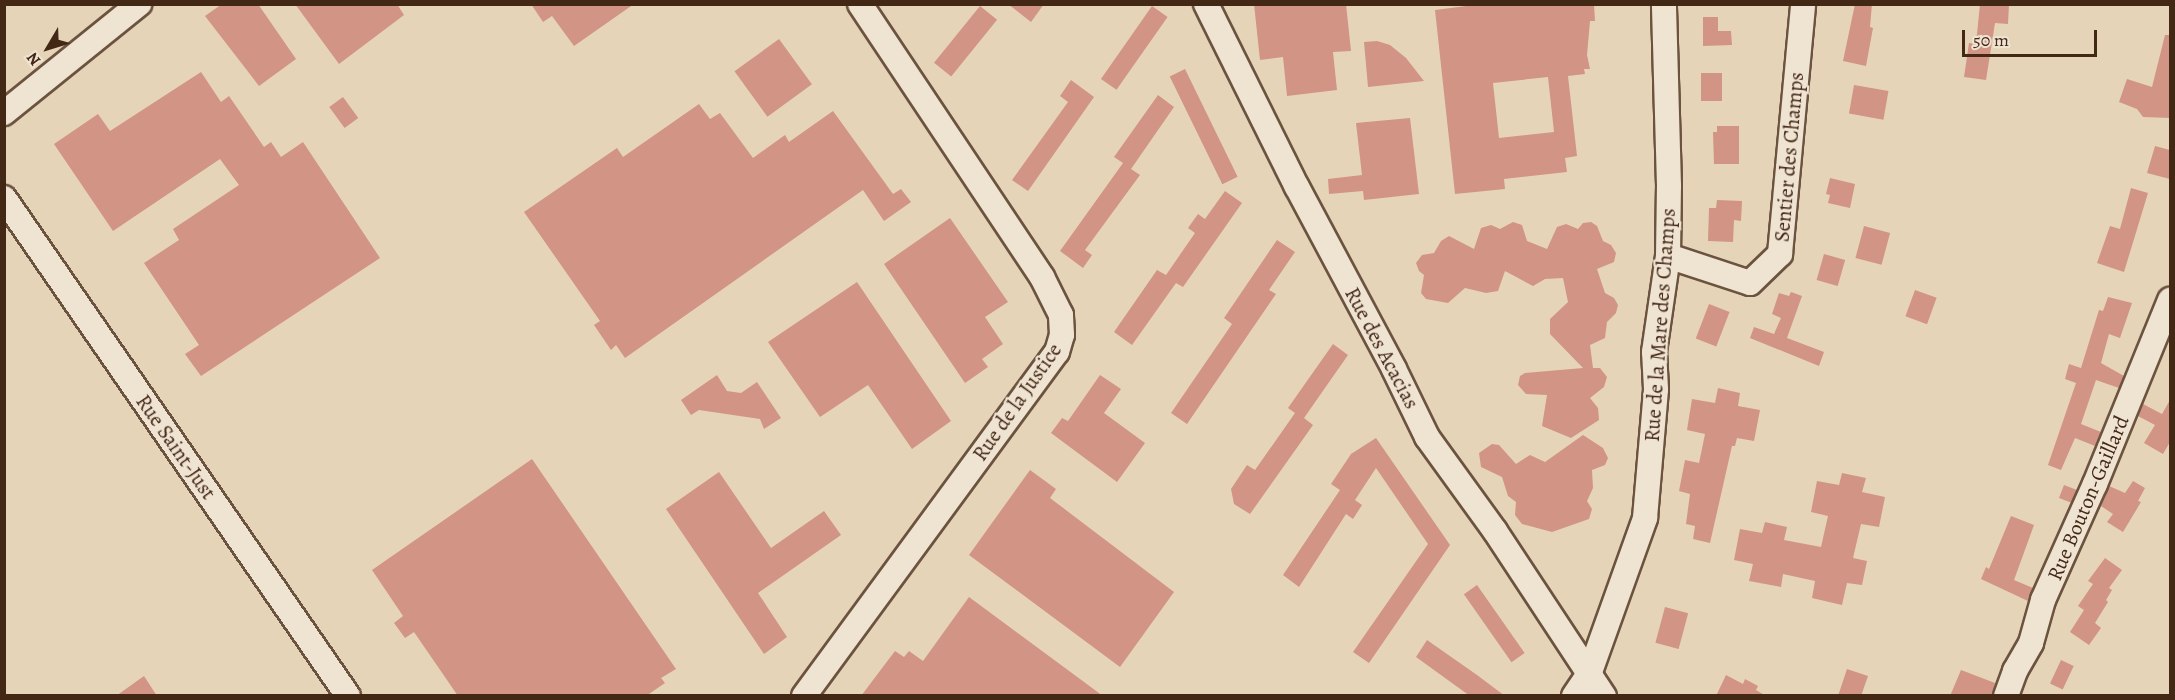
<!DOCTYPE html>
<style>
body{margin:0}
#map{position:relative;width:2175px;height:700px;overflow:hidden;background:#e6d4b9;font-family:Alegreya,serif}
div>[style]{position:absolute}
.building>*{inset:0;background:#d19485;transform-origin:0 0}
.roads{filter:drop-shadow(2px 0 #6c533f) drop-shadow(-2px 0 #6c533f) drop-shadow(0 2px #6c533f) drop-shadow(0 -2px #6c533f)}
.minor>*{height:24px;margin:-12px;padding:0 12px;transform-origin:12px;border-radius:12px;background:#efe3d2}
span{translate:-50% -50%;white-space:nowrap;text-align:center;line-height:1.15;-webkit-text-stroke:4.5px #efe3d2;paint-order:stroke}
.street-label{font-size:21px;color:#442816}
.frame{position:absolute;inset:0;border:6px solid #442816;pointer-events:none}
.north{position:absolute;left:18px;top:18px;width:60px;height:60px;-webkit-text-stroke:4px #efe3d2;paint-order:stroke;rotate:232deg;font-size:16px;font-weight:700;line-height:24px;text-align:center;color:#442816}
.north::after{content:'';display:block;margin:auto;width:21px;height:27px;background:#442816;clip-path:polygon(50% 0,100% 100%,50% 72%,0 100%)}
.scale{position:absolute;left:1962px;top:30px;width:135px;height:27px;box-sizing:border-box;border:3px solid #442816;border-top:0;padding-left:8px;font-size:18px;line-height:21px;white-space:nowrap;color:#442816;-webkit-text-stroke:4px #efe3d2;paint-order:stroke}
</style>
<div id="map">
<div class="building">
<div style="clip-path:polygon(222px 4px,258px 4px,296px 59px,259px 86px,205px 16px)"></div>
<div style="clip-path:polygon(295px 4px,397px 4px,404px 15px,339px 64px)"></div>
<div style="clip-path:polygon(531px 4px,634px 4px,574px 46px,552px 16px,543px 22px)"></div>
<div style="clip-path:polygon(1008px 4px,1044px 4px,1031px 22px)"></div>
<div style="clip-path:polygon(1254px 4px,1346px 4px,1351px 51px,1333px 52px,1337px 90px,1287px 96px,1283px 57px,1260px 60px)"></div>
<div style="clip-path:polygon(evenodd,1482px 4px,1594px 4px,1595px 21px,1590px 21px,1587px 55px,1590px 69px,1584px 69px,1585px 74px,1568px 76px,1577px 156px,1565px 158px,1567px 172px,1504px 179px,1505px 189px,1455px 194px,1435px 10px,1482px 4px,1548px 77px,1554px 132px,1499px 138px,1493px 83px,1548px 77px)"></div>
<div style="clip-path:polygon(1855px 4px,1872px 4px,1870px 27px,1873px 28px,1866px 66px,1843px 61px)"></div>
<div style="clip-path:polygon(1980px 4px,2009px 4px,2008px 24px,1995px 23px,1986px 80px,1964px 77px,1969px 43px,1976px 44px)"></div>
<div style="left:980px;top:6px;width:22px;height:73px;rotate:39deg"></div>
<div style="left:1152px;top:6px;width:19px;height:89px;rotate:35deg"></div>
<div style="clip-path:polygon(1703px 17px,1718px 17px,1718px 31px,1731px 31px,1732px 45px,1703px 46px)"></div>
<div style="clip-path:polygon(2165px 35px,2170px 35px,2170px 118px,2143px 117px,2137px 109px,2119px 102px,2127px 79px,2152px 87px)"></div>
<div style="left:779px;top:39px;width:56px;height:55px;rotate:54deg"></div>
<div style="clip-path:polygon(1377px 41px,1390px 45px,1406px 58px,1424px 81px,1368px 87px,1364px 42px)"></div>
<div style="left:1185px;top:69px;width:120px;height:17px;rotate:64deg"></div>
<div style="clip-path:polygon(201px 72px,221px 102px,229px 96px,264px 147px,271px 142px,281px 157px,303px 142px,380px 258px,201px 376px,185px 354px,199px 345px,144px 263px,179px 240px,173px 229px,239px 185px,220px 159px,113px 231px,54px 144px,98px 114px,110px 131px)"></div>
<div style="left:1701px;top:73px;width:21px;height:28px"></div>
<div style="clip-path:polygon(1071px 80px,1094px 97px,1028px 191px,1012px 180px,1068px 102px,1060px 96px)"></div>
<div style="left:1854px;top:85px;width:35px;height:29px;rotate:10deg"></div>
<div style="clip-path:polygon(1158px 95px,1174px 107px,1131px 169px,1128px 167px,1140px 175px,1085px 250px,1092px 255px,1083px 268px,1060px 251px,1123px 163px,1114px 157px)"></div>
<div style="left:343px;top:97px;width:26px;height:17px;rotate:54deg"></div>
<div style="clip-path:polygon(699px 104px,710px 119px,720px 113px,753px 158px,785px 135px,789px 142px,833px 111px,893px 194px,901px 189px,911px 202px,884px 221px,863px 190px,625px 358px,616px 345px,611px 350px,594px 325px,600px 321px,524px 212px,617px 148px,623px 157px)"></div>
<div style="clip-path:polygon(1410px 118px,1419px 194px,1364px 200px,1363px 191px,1329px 194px,1328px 179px,1362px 175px,1356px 123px)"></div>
<div style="clip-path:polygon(1717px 126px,1739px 126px,1739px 164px,1714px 164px,1713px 132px,1717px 132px)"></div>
<div style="clip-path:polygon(2155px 146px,2170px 150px,2170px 179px,2147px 173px)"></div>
<div style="clip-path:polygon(1830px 178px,1855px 184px,1850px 208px,1828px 203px,1830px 195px,1826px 194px)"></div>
<div style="clip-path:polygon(2131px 188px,2148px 193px,2124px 272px,2097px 263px,2110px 226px,2120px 229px)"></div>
<div style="clip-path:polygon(1225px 191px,1242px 203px,1183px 287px,1176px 283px,1132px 345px,1114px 332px,1157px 270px,1166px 275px,1195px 233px,1188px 228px,1198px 214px,1205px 219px)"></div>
<div style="clip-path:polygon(1717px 200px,1742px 201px,1741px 221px,1734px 220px,1733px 242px,1708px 241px,1709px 208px,1716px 208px)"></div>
<div style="clip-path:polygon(950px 218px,1008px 302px,985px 317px,1003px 344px,982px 359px,988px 367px,965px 383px,884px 264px)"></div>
<div style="clip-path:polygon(1513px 222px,1522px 225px,1527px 241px,1547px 249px,1557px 227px,1566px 224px,1578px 229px,1583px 223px,1591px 222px,1597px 226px,1603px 241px,1611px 245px,1616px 253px,1614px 262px,1597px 269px,1605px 293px,1614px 298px,1618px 305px,1616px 313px,1607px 322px,1605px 338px,1590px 345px,1593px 368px,1600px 368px,1607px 377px,1604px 387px,1590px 398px,1598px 408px,1599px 420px,1571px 438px,1542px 426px,1547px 395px,1526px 394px,1518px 385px,1520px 376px,1525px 373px,1583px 368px,1550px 334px,1550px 319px,1568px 302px,1563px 278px,1545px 279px,1533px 286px,1505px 271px,1498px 291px,1486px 293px,1465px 288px,1448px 303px,1426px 299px,1421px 293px,1424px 275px,1419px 271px,1416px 263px,1422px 255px,1434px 253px,1441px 241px,1449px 236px,1474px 249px,1481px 228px,1491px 225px,1500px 229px)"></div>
<div style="left:1864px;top:226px;width:27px;height:33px;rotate:15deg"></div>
<div style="clip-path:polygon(1277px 240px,1295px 252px,1269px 290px,1276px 294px,1187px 424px,1171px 413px,1232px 324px,1224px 318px)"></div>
<div style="left:1824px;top:254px;width:22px;height:27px;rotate:16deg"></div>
<div style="clip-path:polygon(857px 282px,951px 421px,912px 449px,868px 385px,820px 417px,768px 342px)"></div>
<div style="left:1915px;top:290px;width:23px;height:28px;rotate:20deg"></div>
<div style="clip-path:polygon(1791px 292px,1802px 296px,1787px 338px,1824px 352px,1819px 366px,1750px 338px,1754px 327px,1774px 334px,1781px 318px,1772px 314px,1779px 293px,1789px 296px)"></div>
<div style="clip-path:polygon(2108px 297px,2132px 303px,2120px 338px,2109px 334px,2101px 363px,2124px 376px,2119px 388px,2096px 380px,2081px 424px,2101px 432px,2095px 446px,2075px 438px,2061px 470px,2048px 465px,2076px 383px,2065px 379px,2069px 364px,2081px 368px,2099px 310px,2103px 311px)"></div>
<div style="left:1709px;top:304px;width:22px;height:37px;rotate:21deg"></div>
<div style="clip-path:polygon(1333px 344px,1348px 355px,1304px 418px,1313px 425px,1250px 514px,1234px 504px,1231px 489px,1247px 465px,1255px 470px,1295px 413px,1288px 408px)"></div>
<div style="clip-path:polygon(717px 375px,727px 391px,741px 393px,757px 382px,781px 418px,764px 429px,760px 419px,699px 410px,691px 415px,681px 400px)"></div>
<div style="clip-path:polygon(1100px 375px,1121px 389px,1104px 413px,1145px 443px,1117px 482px,1051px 433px,1062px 418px,1068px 421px)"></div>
<div style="clip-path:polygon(1718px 388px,1740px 393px,1738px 406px,1760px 410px,1754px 441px,1737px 438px,1735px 446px,1732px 446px,1710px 543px,1693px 539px,1695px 526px,1686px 524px,1690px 494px,1679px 491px,1685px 460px,1699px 463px,1705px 434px,1687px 430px,1692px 399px,1715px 403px)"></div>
<div style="clip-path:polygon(2170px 400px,2170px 442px,2163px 454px,2144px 443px,2155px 425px,2138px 416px,2143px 404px,2162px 414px)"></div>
<div style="clip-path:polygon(1583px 435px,1603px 448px,1608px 458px,1605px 465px,1592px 470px,1593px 488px,1587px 501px,1592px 509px,1589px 519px,1552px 532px,1522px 524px,1515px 515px,1516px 502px,1508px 496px,1502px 477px,1481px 467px,1479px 453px,1492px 444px,1499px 445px,1516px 464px,1530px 455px,1545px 462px)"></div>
<div style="clip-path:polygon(1376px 438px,1450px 545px,1369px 663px,1353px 652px,1428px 544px,1376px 468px,1355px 500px,1362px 505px,1353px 519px,1346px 514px,1299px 587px,1283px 575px,1340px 490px,1331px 484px,1351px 454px)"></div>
<div style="clip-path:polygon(532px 459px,676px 669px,661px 678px,665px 683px,646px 696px,458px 696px,414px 632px,405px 638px,394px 623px,403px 616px,372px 570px)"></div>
<div style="clip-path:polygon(1030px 470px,1056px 489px,1050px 498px,1174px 592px,1120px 667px,969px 555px)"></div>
<div style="clip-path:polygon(719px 472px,771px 548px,824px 511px,841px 535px,758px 593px,787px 637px,764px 654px,666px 509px)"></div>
<div style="clip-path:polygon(1842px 473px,1866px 478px,1862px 492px,1885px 497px,1879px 527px,1861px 524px,1853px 558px,1867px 561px,1862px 585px,1847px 583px,1842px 605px,1812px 598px,1815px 581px,1783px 574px,1781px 587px,1749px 581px,1753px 564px,1734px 560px,1740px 529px,1762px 533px,1765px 522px,1787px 527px,1784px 540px,1821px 547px,1828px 516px,1811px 512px,1817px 481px,1839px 485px)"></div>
<div style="clip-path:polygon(2133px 481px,2145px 488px,2138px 501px,2141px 502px,2123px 532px,2107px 522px,2113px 514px,2101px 506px,2109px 486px,2125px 493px)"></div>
<div style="left:2064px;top:485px;width:14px;height:14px;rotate:21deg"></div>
<div style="clip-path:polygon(2011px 516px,2034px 525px,2014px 580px,2033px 588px,2028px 601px,1981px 579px,1986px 567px,1989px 569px)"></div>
<div style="clip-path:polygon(2105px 558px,2122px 570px,2109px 588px,2112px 590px,2106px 600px,2108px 602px,2095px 623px,2101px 628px,2089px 645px,2070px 632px,2084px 610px,2078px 606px,2093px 584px,2088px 581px)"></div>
<div style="left:1477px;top:585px;width:83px;height:16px;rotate:55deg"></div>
<div style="clip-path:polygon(969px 597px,1103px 696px,861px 696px,895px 651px,904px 657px,909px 651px,923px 661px)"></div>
<div style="left:1665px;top:607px;width:24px;height:37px;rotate:15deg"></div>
<div style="clip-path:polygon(1427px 640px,1477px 675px,1505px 696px,1470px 696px,1416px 657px)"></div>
<div style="left:2061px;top:660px;width:14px;height:26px;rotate:25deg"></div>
<div style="clip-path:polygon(1847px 669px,1868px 676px,1861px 696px,1838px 696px)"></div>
<div style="clip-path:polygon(1961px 670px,1995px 683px,1992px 696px,1950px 696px)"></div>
<div style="clip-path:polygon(1726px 675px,1743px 684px,1745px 679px,1758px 686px,1756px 690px,1766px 696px,1716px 696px)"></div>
<div style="clip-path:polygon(144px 676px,157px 696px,116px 696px)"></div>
</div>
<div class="roads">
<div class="minor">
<div style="left:1206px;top:4px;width:204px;rotate:63.6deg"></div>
<div style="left:1297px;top:187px;width:206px;rotate:61.9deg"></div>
<div style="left:1394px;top:369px;width:76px;rotate:64.1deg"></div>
<div style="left:1427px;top:437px;width:116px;rotate:54.1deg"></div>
<div style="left:1495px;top:531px;width:198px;rotate:56.6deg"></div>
<div style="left:4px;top:113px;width:174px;rotate:-38.9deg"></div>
<div style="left:4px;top:198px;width:605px;rotate:55.36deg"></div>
<div style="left:1668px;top:256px;width:86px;rotate:18.2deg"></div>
<div style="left:1750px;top:283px;width:42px;rotate:-44deg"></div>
<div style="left:1780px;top:254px;width:251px;rotate:-84.7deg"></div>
<div style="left:804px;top:696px;width:427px;rotate:-53.7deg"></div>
<div style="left:1057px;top:352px;width:18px;rotate:-74deg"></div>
<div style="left:1062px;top:335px;width:20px;rotate:-93deg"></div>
<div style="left:1061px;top:315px;width:42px;rotate:-116.6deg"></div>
<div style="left:1042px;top:277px;width:328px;rotate:-123.7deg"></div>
<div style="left:1574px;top:696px;width:29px;rotate:-56deg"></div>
<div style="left:1590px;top:672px;width:164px;rotate:-70.3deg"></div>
<div style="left:1645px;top:518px;width:129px;rotate:-85.1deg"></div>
<div style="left:1656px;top:389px;width:37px;rotate:-93deg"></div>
<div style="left:1654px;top:352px;width:97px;rotate:-81.7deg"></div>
<div style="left:1668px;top:256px;width:70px;rotate:-89.2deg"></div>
<div style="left:1669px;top:186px;width:182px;rotate:-91.6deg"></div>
<div style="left:2006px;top:696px;width:27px;rotate:-70deg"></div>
<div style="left:2015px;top:671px;width:32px;rotate:-60deg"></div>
<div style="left:2031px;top:643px;width:45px;rotate:-74.4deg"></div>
<div style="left:2043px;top:600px;width:127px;rotate:-65.9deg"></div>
<div style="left:2095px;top:484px;width:199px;rotate:-67.8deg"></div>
</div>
</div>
<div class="street-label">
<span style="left:1789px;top:157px;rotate:-85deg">Sentier des Champs</span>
<span style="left:1660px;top:325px;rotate:-86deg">Rue de la Mare des Champs</span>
<span style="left:1382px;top:348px;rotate:62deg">Rue des Acacias</span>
<span style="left:1017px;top:402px;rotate:-55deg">Rue de la Justice</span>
<span style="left:176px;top:447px;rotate:55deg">Rue Saint-Just</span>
<span style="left:2088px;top:498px;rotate:-67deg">Rue Bouton-Gaillard</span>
</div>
<div class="frame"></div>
<div class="north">N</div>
<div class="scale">50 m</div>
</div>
